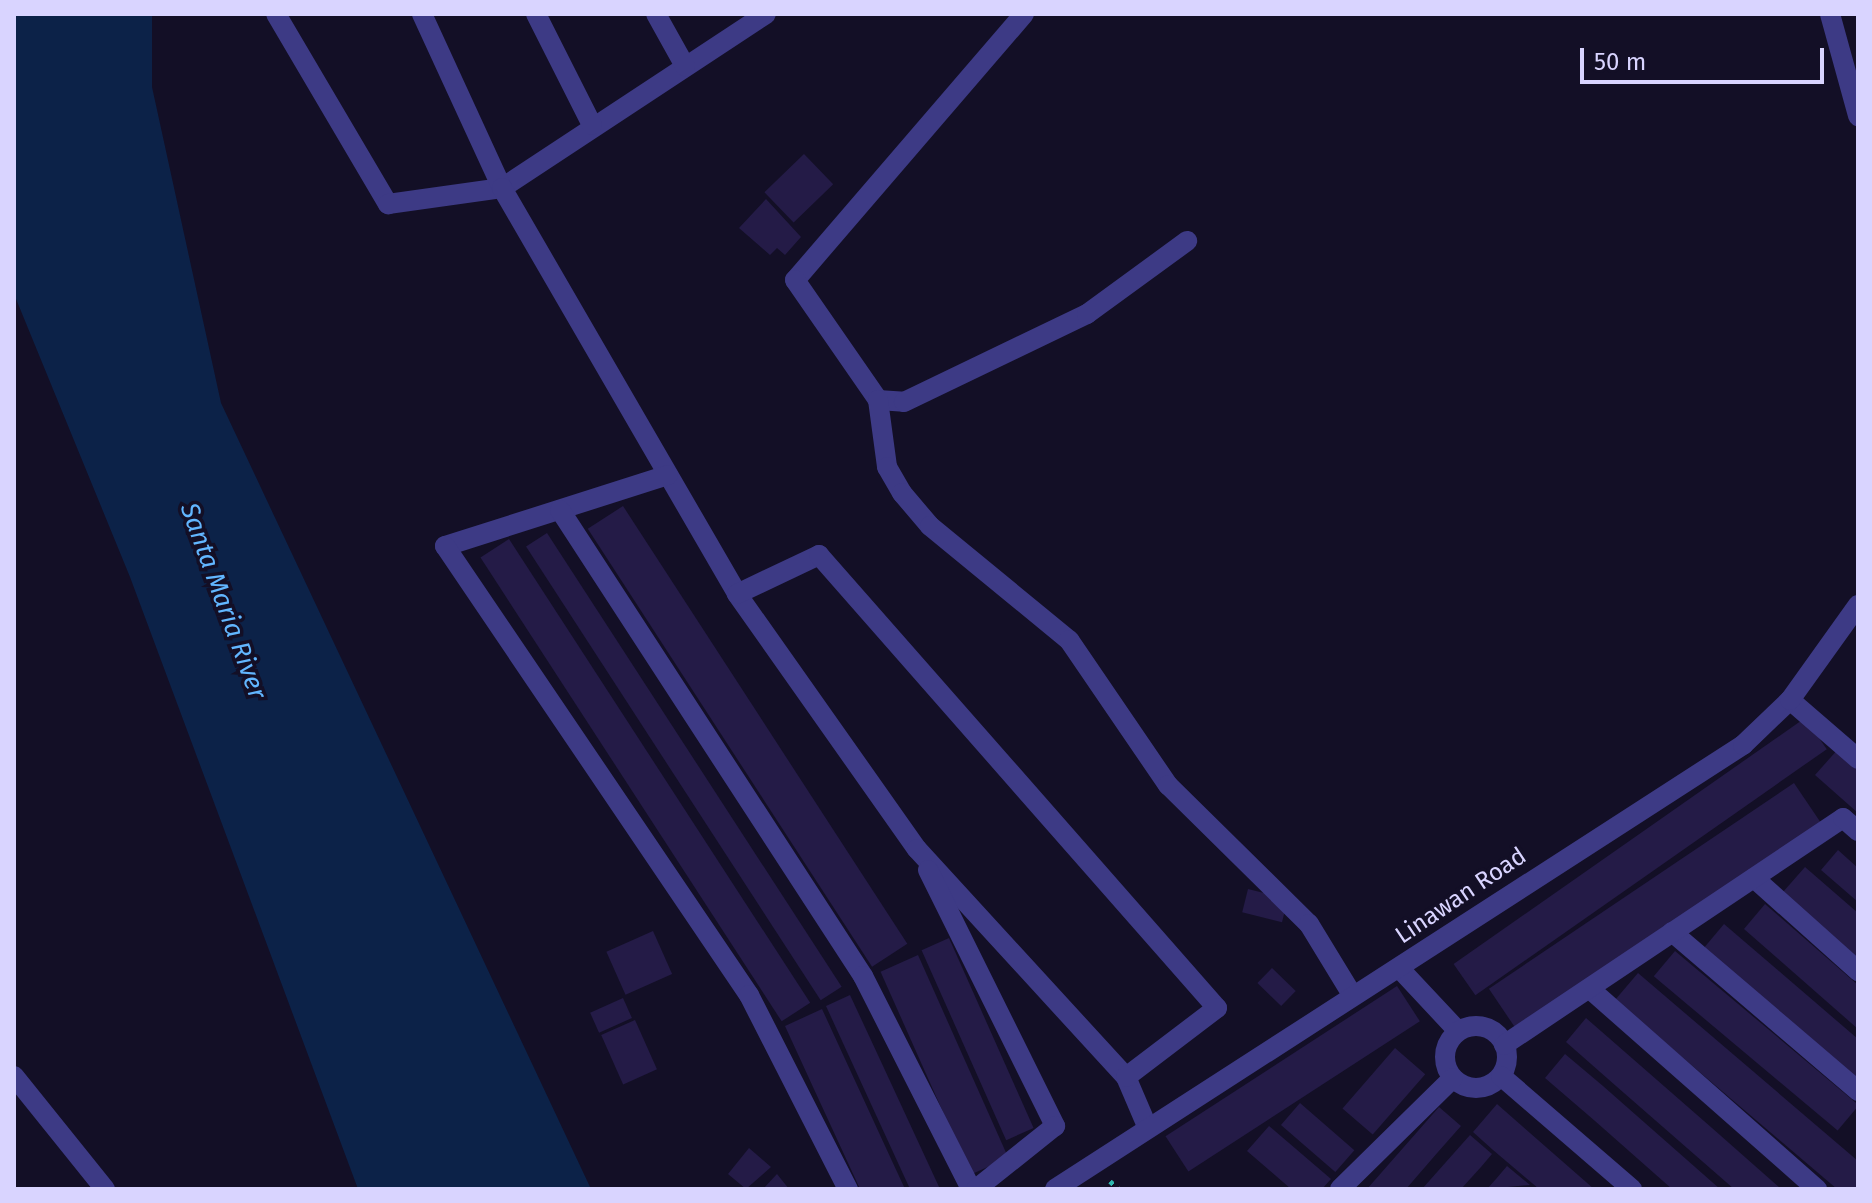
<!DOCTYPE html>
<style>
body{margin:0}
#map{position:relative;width:1872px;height:1203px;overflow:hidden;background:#130f26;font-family:"Fira Sans",sans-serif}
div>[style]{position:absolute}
.water>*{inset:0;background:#0c2248}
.building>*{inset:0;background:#241b47;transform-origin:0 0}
.path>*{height:5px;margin-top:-2.5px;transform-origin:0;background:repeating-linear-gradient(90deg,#2fb8b0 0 4px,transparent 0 10px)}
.minor>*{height:20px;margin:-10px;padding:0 10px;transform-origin:10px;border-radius:10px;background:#3d3a85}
.minor>.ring{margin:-10px;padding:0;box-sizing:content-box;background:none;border:20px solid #3d3a85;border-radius:50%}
.tertiary>*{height:20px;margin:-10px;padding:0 10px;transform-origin:10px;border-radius:10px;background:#3d3a85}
span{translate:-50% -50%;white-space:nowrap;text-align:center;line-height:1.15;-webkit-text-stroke:7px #130f26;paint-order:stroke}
.street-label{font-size:24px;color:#d9d4ff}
.water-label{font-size:26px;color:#62b6ff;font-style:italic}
.frame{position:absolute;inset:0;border:16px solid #d9d4ff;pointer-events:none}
.scale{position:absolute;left:1580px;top:48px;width:244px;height:36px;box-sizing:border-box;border:4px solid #d9d4ff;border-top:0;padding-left:10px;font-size:24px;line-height:28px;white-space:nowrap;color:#d9d4ff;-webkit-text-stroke:6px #130f26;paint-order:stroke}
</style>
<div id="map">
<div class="water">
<div style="clip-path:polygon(14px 14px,152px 14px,152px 87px,221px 403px,591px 1189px,358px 1189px,130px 577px,14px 294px)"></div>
</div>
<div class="building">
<div style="left:804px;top:154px;width:42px;height:55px;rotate:46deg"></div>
<div style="clip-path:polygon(766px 199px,801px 237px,785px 255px,777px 248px,770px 255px,739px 228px)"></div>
<div style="left:623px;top:506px;width:522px;height:42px;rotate:57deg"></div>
<div style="left:547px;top:533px;width:541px;height:25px;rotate:57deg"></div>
<div style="left:509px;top:539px;width:553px;height:34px;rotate:57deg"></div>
<div style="left:1805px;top:718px;width:38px;height:429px;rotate:55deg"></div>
<div style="clip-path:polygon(1839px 748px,1858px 764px,1858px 813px,1815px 775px)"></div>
<div style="left:1794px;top:783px;width:48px;height:368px;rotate:56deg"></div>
<div style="clip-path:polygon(1838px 850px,1858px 868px,1858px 902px,1821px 870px)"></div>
<div style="clip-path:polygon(1805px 867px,1858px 913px,1858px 958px,1783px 892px)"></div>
<div style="left:1248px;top:889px;width:41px;height:24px;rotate:14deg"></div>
<div style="clip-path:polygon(1765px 904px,1858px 985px,1858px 1029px,1744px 929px)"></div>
<div style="clip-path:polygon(1724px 924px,1858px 1039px,1858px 1083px,1703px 949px)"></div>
<div style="left:653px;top:931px;width:47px;height:51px;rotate:66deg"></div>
<div style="left:949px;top:938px;width:208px;height:30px;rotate:66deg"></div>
<div style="left:1675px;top:951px;width:240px;height:33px;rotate:40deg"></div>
<div style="left:918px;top:955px;width:222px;height:41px;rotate:66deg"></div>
<div style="left:1272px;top:968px;width:33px;height:21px;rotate:44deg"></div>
<div style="clip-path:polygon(1638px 973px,1858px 1161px,1858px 1189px,1837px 1189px,1615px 1000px)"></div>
<div style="left:1397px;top:986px;width:42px;height:276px;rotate:57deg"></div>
<div style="clip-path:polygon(850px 995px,877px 1053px,940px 1189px,910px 1189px,826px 1006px)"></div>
<div style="left:623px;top:998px;width:22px;height:36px;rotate:66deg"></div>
<div style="clip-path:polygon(822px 1009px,892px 1161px,905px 1189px,860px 1189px,813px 1087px,785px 1026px)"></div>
<div style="clip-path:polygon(1586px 1018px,1712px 1128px,1781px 1189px,1734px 1189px,1616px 1086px,1566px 1042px)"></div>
<div style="left:635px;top:1020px;width:54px;height:37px;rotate:66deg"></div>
<div style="left:1395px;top:1048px;width:40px;height:80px;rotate:41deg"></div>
<div style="clip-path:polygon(1565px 1054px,1603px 1086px,1720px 1189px,1672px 1189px,1595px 1121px,1545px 1078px)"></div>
<div style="left:1300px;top:1103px;width:72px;height:29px;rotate:41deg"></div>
<div style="clip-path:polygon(1497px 1104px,1538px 1140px,1594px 1189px,1539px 1189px,1493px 1150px,1473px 1132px)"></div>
<div style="clip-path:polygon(1439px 1107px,1461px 1126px,1438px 1152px,1406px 1189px,1367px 1189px)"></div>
<div style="clip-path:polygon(1269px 1126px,1331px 1179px,1322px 1189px,1291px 1189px,1247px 1151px)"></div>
<div style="clip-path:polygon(1470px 1135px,1492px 1154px,1481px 1167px,1461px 1189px,1422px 1189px)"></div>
<div style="clip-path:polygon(749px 1148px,771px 1167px,746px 1189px,728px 1174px)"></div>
<div style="clip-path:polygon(1507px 1166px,1530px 1185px,1487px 1189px,1496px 1179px)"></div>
<div style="clip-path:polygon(777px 1174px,789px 1189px,763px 1189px)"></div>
</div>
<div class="path">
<div style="left:1110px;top:1181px;width:12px;rotate:42deg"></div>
</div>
<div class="minor">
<div style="left:276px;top:14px;width:221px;rotate:59.5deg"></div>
<div style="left:388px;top:204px;width:115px;rotate:-8deg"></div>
<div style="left:502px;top:188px;width:316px;rotate:-33.4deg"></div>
<div style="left:422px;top:14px;width:192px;rotate:65.3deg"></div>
<div style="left:502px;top:188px;width:469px;rotate:59.9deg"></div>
<div style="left:737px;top:594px;width:312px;rotate:54.8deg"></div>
<div style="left:917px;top:849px;width:309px;rotate:47.5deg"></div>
<div style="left:1126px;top:1077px;width:53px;rotate:66.8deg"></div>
<div style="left:536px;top:14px;width:124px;rotate:63.2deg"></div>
<div style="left:656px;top:14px;width:60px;rotate:60.9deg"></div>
<div style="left:1024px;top:14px;width:351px;rotate:130.7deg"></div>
<div style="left:795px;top:280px;width:146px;rotate:55.3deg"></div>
<div style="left:878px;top:400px;width:26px;rotate:4deg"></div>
<div style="left:904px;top:402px;width:203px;rotate:-25.7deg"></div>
<div style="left:1087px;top:314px;width:124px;rotate:-36.1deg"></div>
<div style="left:878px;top:400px;width:68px;rotate:82.3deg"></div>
<div style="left:887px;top:467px;width:30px;rotate:60deg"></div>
<div style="left:902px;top:493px;width:43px;rotate:49.7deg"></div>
<div style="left:930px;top:526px;width:180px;rotate:39.4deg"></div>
<div style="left:1069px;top:640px;width:176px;rotate:55.7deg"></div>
<div style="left:1168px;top:785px;width:198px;rotate:44.6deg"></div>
<div style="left:1309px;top:924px;width:84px;rotate:58.6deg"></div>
<div style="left:668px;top:475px;width:234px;rotate:162.3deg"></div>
<div style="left:445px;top:546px;width:542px;rotate:55.9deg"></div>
<div style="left:749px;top:995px;width:218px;rotate:63deg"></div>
<div style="left:560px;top:510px;width:556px;rotate:56.97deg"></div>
<div style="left:863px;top:976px;width:239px;rotate:63.1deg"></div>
<div style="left:737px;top:594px;width:91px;rotate:-25.4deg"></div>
<div style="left:819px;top:555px;width:603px;rotate:48.7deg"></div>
<div style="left:1217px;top:1008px;width:114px;rotate:142.8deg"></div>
<div style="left:1790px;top:700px;width:90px;rotate:40.9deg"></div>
<div style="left:928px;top:870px;width:286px;rotate:63.6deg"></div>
<div style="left:1055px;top:1126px;width:101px;rotate:141.4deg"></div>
<div style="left:1754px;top:878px;width:140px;rotate:41.8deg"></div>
<div style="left:1672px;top:932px;width:245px;rotate:40.5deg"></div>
<div style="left:1400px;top:969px;width:85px;rotate:46.9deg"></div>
<div style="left:1590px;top:989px;width:303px;rotate:41.4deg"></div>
<div class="ring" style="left:1445px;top:1026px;width:42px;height:42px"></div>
<div style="left:1504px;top:1045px;width:408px;rotate:-33.8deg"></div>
<div style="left:1843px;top:818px;width:20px;rotate:41deg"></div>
<div style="left:14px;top:1076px;width:145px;rotate:51.2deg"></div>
<div style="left:1501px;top:1076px;width:173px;rotate:40.8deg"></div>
<div style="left:1340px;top:1189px;width:158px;rotate:-44.5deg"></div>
</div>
<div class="tertiary">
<div style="left:1830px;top:14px;width:106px;rotate:74.6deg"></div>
<div style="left:1055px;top:1189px;width:819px;rotate:-32.84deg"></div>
<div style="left:1743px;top:745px;width:65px;rotate:-43.8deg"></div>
<div style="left:1790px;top:700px;width:117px;rotate:-54.4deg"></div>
</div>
<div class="street-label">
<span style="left:1461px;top:896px;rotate:-34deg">Linawan Road</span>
</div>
<div class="water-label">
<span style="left:223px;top:601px;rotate:70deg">Santa Maria River</span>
</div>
<div class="frame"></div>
<div class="scale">50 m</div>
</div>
